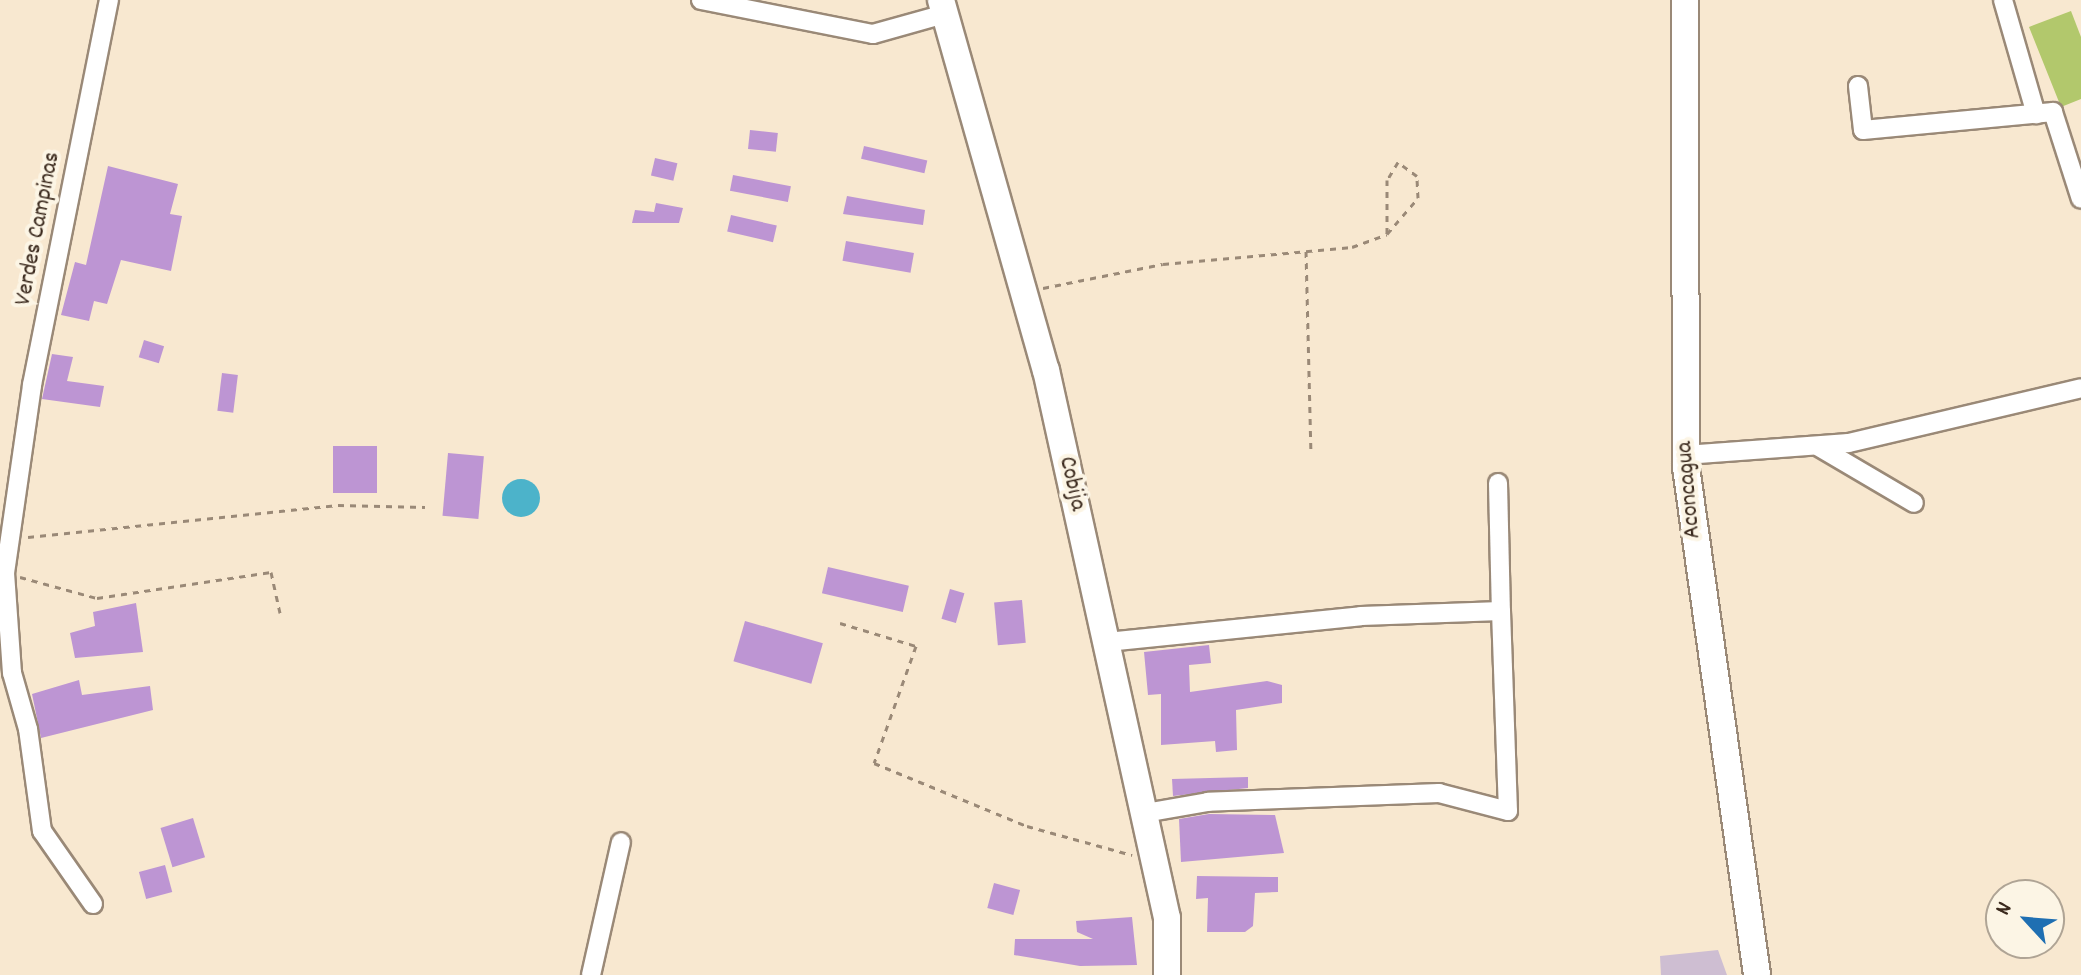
<!DOCTYPE html>
<style>
body{margin:0}
#map{position:relative;width:2081px;height:975px;overflow:hidden;background:#f8e8d0;font-family:Dekko,sans-serif}
div>[style]{position:absolute}
.industrial>*{inset:0;background:#cebed2}
.green>*{inset:0;background:#b2c86c}
.water>*{inset:0;background:#4cb3ca}
.round{border-radius:50%}
.building>*{inset:0;background:#bd95d3;transform-origin:0 0}
.path>*{height:3px;margin-top:-1.5px;transform-origin:0;background:repeating-linear-gradient(90deg,#9a8977 0 6px,transparent 0 12px)}
.roads{filter:drop-shadow(2px 0 #9a8977) drop-shadow(-2px 0 #9a8977) drop-shadow(0 2px #9a8977) drop-shadow(0 -2px #9a8977)}
.street>*{height:18px;margin:-9px;padding:0 9px;transform-origin:9px;border-radius:9px;background:#fff}
.secondary>*{height:26px;margin:-13px;padding:0 13px;transform-origin:13px;border-radius:13px;background:#fff}
span{translate:-50% -50%;white-space:nowrap;text-align:center;line-height:1.15;-webkit-text-stroke:8px #fcf5e5;paint-order:stroke}
.street-label{font-size:24px;color:#3b2a1e}
.north{position:absolute;left:1985px;top:879px;width:80px;height:80px;box-sizing:border-box;background:#fcf5e5;border:2px solid #afa495;border-radius:50%;rotate:296deg;font-size:22px;font-weight:700;line-height:32px;text-align:center;color:#3b2a1e}
.north::after{content:'';display:block;margin:auto;width:28px;height:36px;background:#1f6fb2;clip-path:polygon(50% 0,100% 100%,50% 72%,0 100%)}
</style>
<div id="map">
<div class="industrial">
<div style="clip-path:polygon(1718px 950px,1727px 975px,1661px 975px,1660px 956px)"></div>
</div>
<div class="green">
<div style="clip-path:polygon(2071px 11px,2081px 37px,2081px 99px,2061px 107px,2029px 27px)"></div>
</div>
<div class="water">
<div class="round" style="left:502px;top:479px;width:38px;height:38px"></div>
</div>
<div class="building">
<div style="left:750px;top:130px;width:28px;height:19px;rotate:6deg"></div>
<div style="left:864px;top:146px;width:65px;height:13px;rotate:13deg"></div>
<div style="left:655px;top:158px;width:23px;height:18px;rotate:13deg"></div>
<div style="clip-path:polygon(108px 166px,178px 184px,170px 214px,182px 216px,171px 271px,121px 260px,107px 304px,94px 301px,89px 321px,61px 315px,75px 262px,86px 265px)"></div>
<div style="left:733px;top:175px;width:59px;height:16px;rotate:11deg"></div>
<div style="clip-path:polygon(847px 196px,925px 210px,923px 225px,843px 214px)"></div>
<div style="clip-path:polygon(656px 203px,683px 208px,679px 223px,632px 223px,635px 210px,654px 212px)"></div>
<div style="left:731px;top:215px;width:47px;height:17px;rotate:13deg"></div>
<div style="left:846px;top:241px;width:69px;height:20px;rotate:10deg"></div>
<div style="left:144px;top:340px;width:21px;height:18px;rotate:17deg"></div>
<div style="clip-path:polygon(52px 354px,73px 357px,67px 381px,104px 386px,100px 407px,42px 399px)"></div>
<div style="left:222px;top:373px;width:16px;height:38px;rotate:7deg"></div>
<div style="left:333px;top:446px;width:44px;height:47px"></div>
<div style="left:448px;top:453px;width:36px;height:63px;rotate:5deg"></div>
<div style="left:828px;top:567px;width:83px;height:27px;rotate:13deg"></div>
<div style="left:950px;top:589px;width:15px;height:31px;rotate:16deg"></div>
<div style="left:1022px;top:600px;width:43px;height:28px;rotate:85deg"></div>
<div style="clip-path:polygon(136px 603px,143px 652px,75px 658px,70px 633px,95px 626px,93px 612px)"></div>
<div style="left:745px;top:621px;width:81px;height:42px;rotate:16deg"></div>
<div style="clip-path:polygon(1209px 645px,1211px 663px,1189px 665px,1190px 692px,1267px 681px,1282px 685px,1282px 703px,1236px 710px,1237px 750px,1216px 752px,1215px 741px,1161px 745px,1161px 694px,1148px 695px,1144px 652px)"></div>
<div style="clip-path:polygon(79px 680px,82px 695px,150px 686px,153px 710px,41px 738px,32px 694px)"></div>
<div style="clip-path:polygon(1248px 777px,1248px 788px,1173px 796px,1172px 779px)"></div>
<div style="clip-path:polygon(1209px 814px,1275px 815px,1284px 853px,1181px 862px,1179px 819px)"></div>
<div style="left:193px;top:818px;width:41px;height:34px;rotate:73deg"></div>
<div style="left:165px;top:865px;width:28px;height:27px;rotate:75deg"></div>
<div style="clip-path:polygon(1197px 876px,1278px 877px,1278px 892px,1255px 893px,1253px 926px,1245px 932px,1207px 932px,1208px 898px,1196px 899px)"></div>
<div style="left:994px;top:883px;width:27px;height:26px;rotate:15deg"></div>
<div style="clip-path:polygon(1132px 917px,1137px 965px,1080px 966px,1014px 955px,1015px 939px,1093px 939px,1077px 932px,1076px 921px)"></div>
</div>
<div class="path">
<div style="left:1306px;top:251px;width:199px;rotate:88.6deg"></div>
<div style="left:1043px;top:288px;width:122px;rotate:-11.3deg"></div>
<div style="left:1163px;top:264px;width:190px;rotate:-5.1deg"></div>
<div style="left:1352px;top:247px;width:37px;rotate:-20deg"></div>
<div style="left:1387px;top:234px;width:48px;rotate:-49.3deg"></div>
<div style="left:1418px;top:198px;width:22px;rotate:-93deg"></div>
<div style="left:1417px;top:176px;width:24px;rotate:-144deg"></div>
<div style="left:1398px;top:162px;width:21px;rotate:121deg"></div>
<div style="left:1387px;top:180px;width:54px;rotate:90deg"></div>
<div style="left:28px;top:537px;width:312px;rotate:-5.9deg"></div>
<div style="left:338px;top:505px;width:87px;rotate:1.3deg"></div>
<div style="left:20px;top:577px;width:80px;rotate:15.3deg"></div>
<div style="left:97px;top:598px;width:176px;rotate:-8.5deg"></div>
<div style="left:271px;top:572px;width:42px;rotate:77.6deg"></div>
<div style="left:840px;top:623px;width:79px;rotate:16.8deg"></div>
<div style="left:916px;top:646px;width:124px;rotate:109.7deg"></div>
<div style="left:874px;top:763px;width:165px;rotate:22.4deg"></div>
<div style="left:1027px;top:826px;width:109px;rotate:15.4deg"></div>
</div>
<div class="roads">
<div class="street">
<div style="left:701px;top:0;width:175px;rotate:11.2deg"></div>
<div style="left:873px;top:34px;width:71px;rotate:-15.6deg"></div>
<div style="left:2003px;top:0;width:119px;rotate:73.9deg"></div>
<div style="left:1858px;top:86px;width:44px;rotate:83.5deg"></div>
<div style="left:1863px;top:130px;width:191px;rotate:-5.4deg"></div>
<div style="left:2053px;top:112px;width:91px;rotate:72.2deg"></div>
<div style="left:1819px;top:447px;width:110px;rotate:30.5deg"></div>
<div style="left:1685px;top:455px;width:164px;rotate:-4.2deg"></div>
<div style="left:1849px;top:443px;width:238px;rotate:-13.3deg"></div>
<div style="left:1498px;top:483px;width:128px;rotate:88.7deg"></div>
<div style="left:1107px;top:642px;width:255px;rotate:-5.8deg"></div>
<div style="left:1361px;top:616px;width:140px;rotate:-2deg"></div>
<div style="left:1501px;top:611px;width:200px;rotate:88deg"></div>
<div style="left:1508px;top:811px;width:71px;rotate:-165.4deg"></div>
<div style="left:1439px;top:793px;width:231px;rotate:177.8deg"></div>
<div style="left:1208px;top:802px;width:64px;rotate:170.1deg"></div>
<div style="left:93px;top:904px;width:89px;rotate:-124.9deg"></div>
<div style="left:42px;top:831px;width:103px;rotate:-97.8deg"></div>
<div style="left:28px;top:729px;width:58px;rotate:-105.9deg"></div>
<div style="left:12px;top:673px;width:100px;rotate:-94deg"></div>
<div style="left:5px;top:573px;width:190px;rotate:-81.8deg"></div>
<div style="left:32px;top:385px;width:393px;rotate:-78.7deg"></div>
<div style="left:591px;top:975px;width:136px;rotate:-77.3deg"></div>
</div>
<div class="secondary">
<div style="left:941px;top:0;width:385px;rotate:74.2deg"></div>
<div style="left:1046px;top:370px;width:561px;rotate:77.55deg"></div>
<div style="left:1167px;top:918px;width:57px;rotate:90deg"></div>
<div style="left:1685px;top:0;width:467px;rotate:89.9deg"></div>
<div style="left:1686px;top:467px;width:513px;rotate:82.04deg"></div>
</div>
</div>
<div class="street-label">
<span style="left:39px;top:229px;rotate:-79deg">Verdes Campinas</span>
<span style="left:1071px;top:484px;rotate:77deg">Cobija</span>
<span style="left:1690px;top:490px;rotate:-95deg">Aconcagua</span>
</div>
<div class="north">N</div>
</div>
